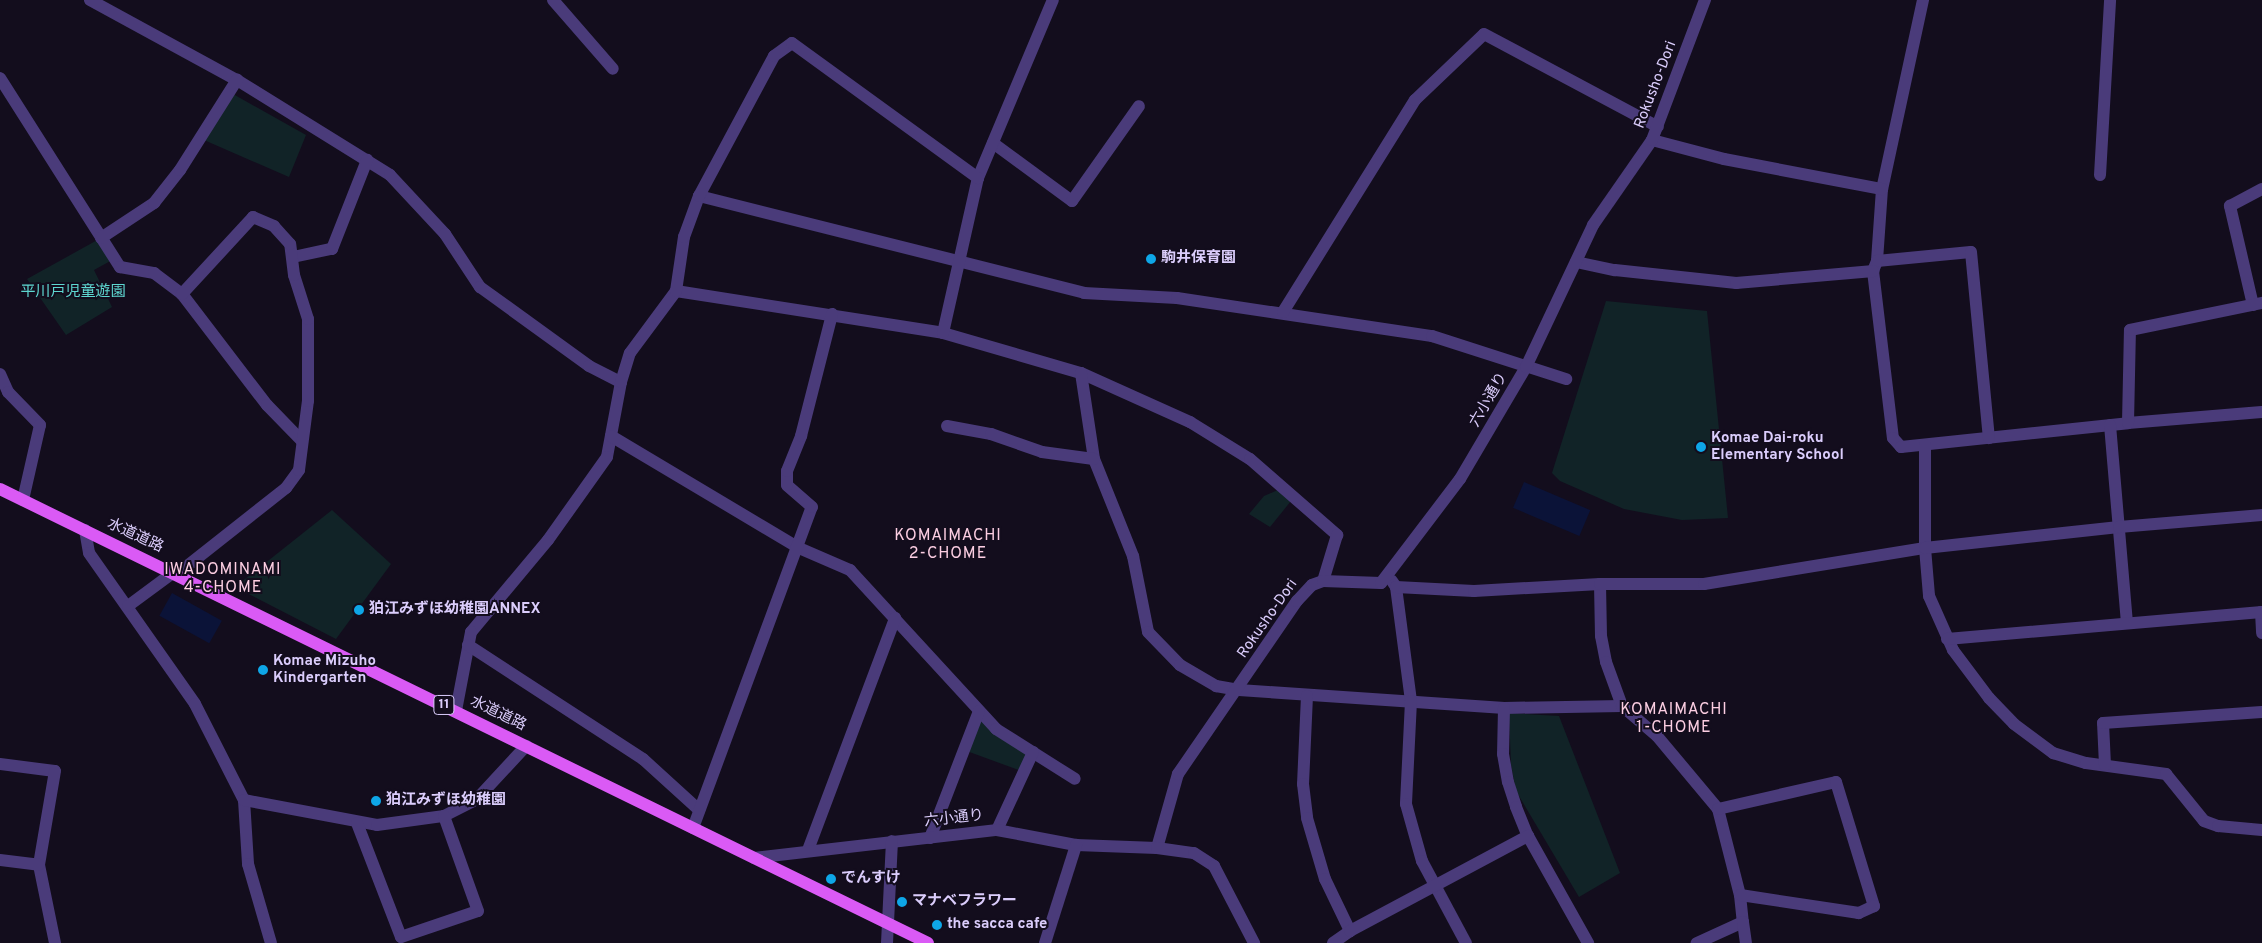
<!DOCTYPE html>
<meta charset="utf-8">
<style>
body{margin:0}
#map{position:relative;width:2262px;height:943px;overflow:hidden;background:#130d1d;font-family:Overpass,"Noto Sans JP",sans-serif}
div>[style]{position:absolute}
.green>*{inset:0;background:#112327}
.water>*{inset:0;background:#0b1338;transform-origin:0 0}
.minor>*{height:12px;margin:-6px;padding:0 6px;transform-origin:6px;border-radius:6px;background:#4a3b7a}
.primary>*{height:12px;margin:-6px;padding:0 6px;transform-origin:6px;border-radius:6px;background:#da5af5}
.dots>*{width:14px;height:14px;translate:-50% -50%;box-sizing:border-box;border:2px solid #130d1d;border-radius:50%}
span{translate:-50% -50%;white-space:nowrap;text-align:center;line-height:1.15;-webkit-text-stroke:4px #130d1d;paint-order:stroke}
.shield-label span{padding:1px 4px;background:#130d1d;border:1px solid;border-radius:4px;-webkit-text-stroke-width:0}
.shield-label{font-size:14px;color:#dbcdfc;font-weight:700}
.street-label{font-size:15px;color:#dbcdfc}
.poi-label{font-size:15px;color:#dbcdfc;font-weight:700}
.left{translate:0 -50%;text-align:left}
.park-label{font-size:15px;color:#5ed7d1}
.neighbourhood-label{font-size:16px;color:#fccee2;letter-spacing:1px}
</style>
<div id="map">
<div class="green">
<div style="clip-path:polygon(233px 94px,306px 135px,289px 177px,204px 140px)"></div>
<div style="clip-path:polygon(101px 238px,114px 259px,94px 270px,112px 307px,66px 335px,27px 279px)"></div>
<div style="clip-path:polygon(1606px 301px,1707px 311px,1728px 518px,1682px 520px,1624px 509px,1560px 481px,1552px 473px)"></div>
<div style="clip-path:polygon(1280px 489px,1291px 501px,1270px 527px,1249px 514px,1264px 496px)"></div>
<div style="clip-path:polygon(332px 510px,391px 564px,336px 639px,235px 587px)"></div>
<div style="clip-path:polygon(979px 711px,1033px 752px,1024px 772px,964px 750px)"></div>
<div style="clip-path:polygon(1509px 713px,1559px 716px,1620px 873px,1579px 897px,1516px 791px,1511px 765px)"></div>
</div>
<div class="water">
<div style="left:1524px;top:482px;width:72px;height:28px;rotate:23deg"></div>
<div style="left:172px;top:593px;width:57px;height:26px;rotate:29deg"></div>
</div>
<div class="minor">
<div style="left:90px;top:0;width:167px;rotate:28.6deg"></div>
<div style="left:237px;top:80px;width:180px;rotate:31.8deg"></div>
<div style="left:390px;top:175px;width:81px;rotate:47deg"></div>
<div style="left:445px;top:234px;width:64px;rotate:56.6deg"></div>
<div style="left:480px;top:287px;width:135px;rotate:35.9deg"></div>
<div style="left:589px;top:366px;width:36px;rotate:27deg"></div>
<div style="left:621px;top:382px;width:76px;rotate:100.6deg"></div>
<div style="left:607px;top:457px;width:102px;rotate:125.4deg"></div>
<div style="left:548px;top:540px;width:120px;rotate:129.9deg"></div>
<div style="left:471px;top:632px;width:80px;rotate:100.8deg"></div>
<div style="left:553px;top:0;width:91px;rotate:49deg"></div>
<div style="left:1923px;top:0;width:193px;rotate:102.2deg"></div>
<div style="left:1882px;top:189px;width:72px;rotate:94deg"></div>
<div style="left:1877px;top:261px;width:11px;rotate:112deg"></div>
<div style="left:1873px;top:271px;width:168px;rotate:83.2deg"></div>
<div style="left:1893px;top:438px;width:12px;rotate:48deg"></div>
<div style="left:1901px;top:447px;width:228px;rotate:-6deg"></div>
<div style="left:2128px;top:423px;width:134px;rotate:-4.7deg"></div>
<div style="left:0;top:78px;width:224px;rotate:57.6deg"></div>
<div style="left:120px;top:267px;width:35px;rotate:10deg"></div>
<div style="left:154px;top:273px;width:35px;rotate:37deg"></div>
<div style="left:182px;top:294px;width:140px;rotate:52.6deg"></div>
<div style="left:267px;top:405px;width:50px;rotate:45.8deg"></div>
<div style="left:1652px;top:140px;width:74px;rotate:14.8deg"></div>
<div style="left:1724px;top:159px;width:161px;rotate:10.8deg"></div>
<div style="left:993px;top:143px;width:98px;rotate:36.3deg"></div>
<div style="left:1072px;top:201px;width:116px;rotate:-54.8deg"></div>
<div style="left:2100px;top:175px;width:175px;rotate:-86.7deg"></div>
<div style="left:699px;top:196px;width:397px;rotate:14.1deg"></div>
<div style="left:1084px;top:293px;width:93px;rotate:3.1deg"></div>
<div style="left:1177px;top:298px;width:258px;rotate:8.5deg"></div>
<div style="left:1432px;top:336px;width:141px;rotate:17.8deg"></div>
<div style="left:101px;top:238px;width:64px;rotate:-33.4deg"></div>
<div style="left:154px;top:203px;width:42px;rotate:-51.8deg"></div>
<div style="left:180px;top:170px;width:107px;rotate:-57.7deg"></div>
<div style="left:293px;top:257px;width:40px;rotate:-12deg"></div>
<div style="left:332px;top:249px;width:96px;rotate:-68.5deg"></div>
<div style="left:1877px;top:261px;width:94px;rotate:-5.5deg"></div>
<div style="left:1971px;top:252px;width:187px;rotate:84.5deg"></div>
<div style="left:1576px;top:262px;width:40px;rotate:12deg"></div>
<div style="left:1615px;top:270px;width:122px;rotate:6.1deg"></div>
<div style="left:1736px;top:283px;width:138px;rotate:-5deg"></div>
<div style="left:676px;top:291px;width:270px;rotate:8.9deg"></div>
<div style="left:943px;top:333px;width:144px;rotate:16.2deg"></div>
<div style="left:1081px;top:373px;width:120px;rotate:24.2deg"></div>
<div style="left:1190px;top:422px;width:70px;rotate:31.7deg"></div>
<div style="left:1250px;top:459px;width:116px;rotate:41.1deg"></div>
<div style="left:1337px;top:535px;width:48px;rotate:106.9deg"></div>
<div style="left:2253px;top:305px;width:102px;rotate:-103.1deg"></div>
<div style="left:2230px;top:206px;width:36px;rotate:-28deg"></div>
<div style="left:1283px;top:312px;width:250px;rotate:-58.1deg"></div>
<div style="left:1415px;top:100px;width:95px;rotate:-43.7deg"></div>
<div style="left:1484px;top:34px;width:197px;rotate:28.1deg"></div>
<div style="left:943px;top:333px;width:159px;rotate:-77.3deg"></div>
<div style="left:978px;top:178px;width:193px;rotate:-67.2deg"></div>
<div style="left:1081px;top:373px;width:87px;rotate:81.4deg"></div>
<div style="left:1094px;top:459px;width:105px;rotate:68.1deg"></div>
<div style="left:1133px;top:556px;width:77px;rotate:78.8deg"></div>
<div style="left:1148px;top:632px;width:46px;rotate:45.9deg"></div>
<div style="left:1180px;top:665px;width:42px;rotate:30.3deg"></div>
<div style="left:1216px;top:686px;width:23px;rotate:10deg"></div>
<div style="left:1239px;top:690px;width:266px;rotate:3.9deg"></div>
<div style="left:1504px;top:708px;width:118px;rotate:-1deg"></div>
<div style="left:0;top:374px;width:20px;rotate:66deg"></div>
<div style="left:8px;top:392px;width:46px;rotate:45.9deg"></div>
<div style="left:40px;top:425px;width:77px;rotate:102.8deg"></div>
<div style="left:621px;top:382px;width:30px;rotate:-73deg"></div>
<div style="left:630px;top:353px;width:77px;rotate:-53.4deg"></div>
<div style="left:676px;top:291px;width:55px;rotate:-81.6deg"></div>
<div style="left:684px;top:237px;width:44px;rotate:-69.9deg"></div>
<div style="left:699px;top:196px;width:159px;rotate:-61.8deg"></div>
<div style="left:774px;top:56px;width:22px;rotate:-36deg"></div>
<div style="left:792px;top:43px;width:230px;rotate:36deg"></div>
<div style="left:2128px;top:423px;width:93px;rotate:-88.8deg"></div>
<div style="left:2130px;top:330px;width:135px;rotate:-11.6deg"></div>
<div style="left:2110px;top:425px;width:198px;rotate:85.1deg"></div>
<div style="left:947px;top:426px;width:45px;rotate:10.3deg"></div>
<div style="left:991px;top:434px;width:54px;rotate:19.4deg"></div>
<div style="left:1042px;top:452px;width:52px;rotate:7.7deg"></div>
<div style="left:611px;top:436px;width:219px;rotate:30.8deg"></div>
<div style="left:799px;top:548px;width:56px;rotate:23.3deg"></div>
<div style="left:850px;top:570px;width:216px;rotate:47.4deg"></div>
<div style="left:996px;top:729px;width:93px;rotate:32.3deg"></div>
<div style="left:1925px;top:445px;width:103px;rotate:90deg"></div>
<div style="left:1925px;top:548px;width:48px;rotate:85.2deg"></div>
<div style="left:1929px;top:596px;width:59px;rotate:66deg"></div>
<div style="left:1953px;top:650px;width:60px;rotate:53.1deg"></div>
<div style="left:1989px;top:698px;width:36px;rotate:46deg"></div>
<div style="left:2014px;top:724px;width:49px;rotate:36.6deg"></div>
<div style="left:2053px;top:753px;width:34px;rotate:17deg"></div>
<div style="left:2086px;top:763px;width:81px;rotate:7.8deg"></div>
<div style="left:2166px;top:774px;width:60px;rotate:51deg"></div>
<div style="left:2204px;top:821px;width:15px;rotate:20deg"></div>
<div style="left:2218px;top:826px;width:44px;rotate:5.2deg"></div>
<div style="left:85px;top:530px;width:23px;rotate:80deg"></div>
<div style="left:89px;top:553px;width:184px;rotate:54.9deg"></div>
<div style="left:195px;top:704px;width:108px;rotate:63deg"></div>
<div style="left:244px;top:800px;width:64px;rotate:86.4deg"></div>
<div style="left:248px;top:864px;width:82px;rotate:73.8deg"></div>
<div style="left:177px;top:574px;width:139px;rotate:-38.3deg"></div>
<div style="left:286px;top:488px;width:22px;rotate:-54deg"></div>
<div style="left:299px;top:470px;width:70px;rotate:-82.6deg"></div>
<div style="left:308px;top:401px;width:82px;rotate:-90deg"></div>
<div style="left:308px;top:319px;width:46px;rotate:-107.7deg"></div>
<div style="left:294px;top:275px;width:31px;rotate:-97deg"></div>
<div style="left:290px;top:244px;width:24px;rotate:-132deg"></div>
<div style="left:274px;top:226px;width:23px;rotate:-157deg"></div>
<div style="left:253px;top:217px;width:105px;rotate:132.7deg"></div>
<div style="left:1392px;top:581px;width:7px;rotate:56deg"></div>
<div style="left:1396px;top:587px;width:115px;rotate:82.5deg"></div>
<div style="left:1411px;top:701px;width:103px;rotate:92.8deg"></div>
<div style="left:1406px;top:804px;width:59px;rotate:74.3deg"></div>
<div style="left:1422px;top:861px;width:93px;rotate:61.8deg"></div>
<div style="left:1600px;top:584px;width:52px;rotate:88.9deg"></div>
<div style="left:1601px;top:636px;width:26px;rotate:79deg"></div>
<div style="left:1606px;top:662px;width:47px;rotate:70deg"></div>
<div style="left:1622px;top:706px;width:46px;rotate:40.6deg"></div>
<div style="left:1657px;top:736px;width:95px;rotate:50.1deg"></div>
<div style="left:1718px;top:809px;width:89px;rotate:75.7deg"></div>
<div style="left:1740px;top:895px;width:27px;rotate:84deg"></div>
<div style="left:1743px;top:922px;width:51px;rotate:155.5deg"></div>
<div style="left:1396px;top:587px;width:78px;rotate:2.9deg"></div>
<div style="left:1474px;top:591px;width:126px;rotate:-3.2deg"></div>
<div style="left:1600px;top:584px;width:104px"></div>
<div style="left:1704px;top:584px;width:224px;rotate:-9.3deg"></div>
<div style="left:1925px;top:548px;width:195px;rotate:-6.2deg"></div>
<div style="left:2119px;top:527px;width:144px;rotate:-4.8deg"></div>
<div style="left:128px;top:606px;width:57px;rotate:-36.5deg"></div>
<div style="left:2261px;top:612px;width:21px;rotate:87deg"></div>
<div style="left:1947px;top:639px;width:316px;rotate:-4.9deg"></div>
<div style="left:468px;top:645px;width:209px;rotate:33.1deg"></div>
<div style="left:643px;top:759px;width:76px;rotate:42.3deg"></div>
<div style="left:1307px;top:696px;width:88px;rotate:92.6deg"></div>
<div style="left:1303px;top:784px;width:34px;rotate:83deg"></div>
<div style="left:1307px;top:818px;width:64px;rotate:73.6deg"></div>
<div style="left:1325px;top:879px;width:58px;rotate:64.3deg"></div>
<div style="left:1504px;top:708px;width:46px;rotate:91.2deg"></div>
<div style="left:1503px;top:754px;width:28px;rotate:80deg"></div>
<div style="left:1508px;top:782px;width:26px;rotate:72deg"></div>
<div style="left:1516px;top:807px;width:31px;rotate:68deg"></div>
<div style="left:1528px;top:836px;width:123px;rotate:60.7deg"></div>
<div style="left:0;top:764px;width:55px;rotate:7.3deg"></div>
<div style="left:55px;top:771px;width:95px;rotate:99.7deg"></div>
<div style="left:39px;top:865px;width:80px;rotate:78.4deg"></div>
<div style="left:2105px;top:765px;width:42px;rotate:-92.7deg"></div>
<div style="left:2103px;top:723px;width:159px;rotate:-4deg"></div>
<div style="left:244px;top:800px;width:135px;rotate:10.6deg"></div>
<div style="left:377px;top:825px;width:68px;rotate:-7.7deg"></div>
<div style="left:444px;top:816px;width:36px;rotate:-27deg"></div>
<div style="left:476px;top:800px;width:74px;rotate:-47.2deg"></div>
<div style="left:1718px;top:809px;width:121px;rotate:-12.9deg"></div>
<div style="left:1836px;top:782px;width:130px;rotate:73deg"></div>
<div style="left:1874px;top:906px;width:17px;rotate:155deg"></div>
<div style="left:1859px;top:913px;width:120px;rotate:-171.4deg"></div>
<div style="left:357px;top:823px;width:122px;rotate:68.9deg"></div>
<div style="left:401px;top:937px;width:81px;rotate:-18.7deg"></div>
<div style="left:478px;top:911px;width:101px;rotate:-109.7deg"></div>
<div style="left:693px;top:828px;width:342px;rotate:-69.7deg"></div>
<div style="left:812px;top:507px;width:33px;rotate:-139deg"></div>
<div style="left:787px;top:485px;width:14px;rotate:-90deg"></div>
<div style="left:787px;top:471px;width:38px;rotate:-68deg"></div>
<div style="left:801px;top:436px;width:126px;rotate:-75.7deg"></div>
<div style="left:997px;top:830px;width:86px;rotate:-65.2deg"></div>
<div style="left:930px;top:838px;width:136px;rotate:-68.9deg"></div>
<div style="left:1157px;top:848px;width:77px;rotate:-74.2deg"></div>
<div style="left:1178px;top:774px;width:210px;rotate:-55.5deg"></div>
<div style="left:1297px;top:601px;width:22px;rotate:-47deg"></div>
<div style="left:1312px;top:585px;width:12px;rotate:-20deg"></div>
<div style="left:1323px;top:581px;width:58px;rotate:2deg"></div>
<div style="left:1381px;top:583px;width:131px;rotate:-52.8deg"></div>
<div style="left:1460px;top:479px;width:130px;rotate:-59.5deg"></div>
<div style="left:1526px;top:367px;width:157px;rotate:-64.7deg"></div>
<div style="left:1593px;top:225px;width:103px;rotate:-55.2deg"></div>
<div style="left:1652px;top:140px;width:150px;rotate:-69.3deg"></div>
<div style="left:808px;top:850px;width:248px;rotate:-69.4deg"></div>
<div style="left:754px;top:858px;width:245px;rotate:-6.6deg"></div>
<div style="left:997px;top:830px;width:80px;rotate:10.8deg"></div>
<div style="left:1076px;top:845px;width:81px;rotate:2.1deg"></div>
<div style="left:1157px;top:848px;width:37px;rotate:8deg"></div>
<div style="left:1194px;top:853px;width:24px;rotate:33deg"></div>
<div style="left:1214px;top:866px;width:87px;rotate:62.5deg"></div>
<div style="left:0;top:860px;width:39px;rotate:7deg"></div>
<div style="left:1743px;top:922px;width:21px;rotate:82deg"></div>
<div style="left:887px;top:943px;width:102px;rotate:-87.2deg"></div>
<div style="left:1045px;top:943px;width:103px;rotate:-72.4deg"></div>
<div style="left:1333px;top:943px;width:21px;rotate:-35deg"></div>
<div style="left:1350px;top:931px;width:202px;rotate:-28.1deg"></div>
</div>
<div class="primary">
<div style="left:0;top:489px;width:1033px;rotate:26.07deg"></div>
</div>
<div class="dots">
<div style="left:1151px;top:259px;background:#0ea6e7"></div>
<div style="left:1701px;top:447px;background:#0ea6e7"></div>
<div style="left:359px;top:610px;background:#0ea6e7"></div>
<div style="left:263px;top:670px;background:#0ea6e7"></div>
<div style="left:376px;top:801px;background:#0ea6e7"></div>
<div style="left:831px;top:879px;background:#0ea6e7"></div>
<div style="left:902px;top:902px;background:#0ea6e7"></div>
<div style="left:937px;top:925px;background:#0ea6e7"></div>
</div>
<div class="shield-label">
<span style="left:444px;top:705px">11</span>
</div>
<div class="street-label">
<span style="left:1656px;top:85px;rotate:-69deg">Rokusho-Dori</span>
<span style="left:1489px;top:400px;rotate:-60deg">六小通り</span>
<span style="left:135px;top:536px;rotate:25deg">水道道路</span>
<span style="left:1268px;top:619px;rotate:-55deg">Rokusho-Dori</span>
<span style="left:498px;top:714px;rotate:26deg">水道道路</span>
<span style="left:954px;top:819px;rotate:-6deg">六小通り</span>
</div>
<div class="poi-label">
<span class="left" style="left:1161px;top:259px">駒井保育園</span>
<span class="left" style="left:1711px;top:447px">Komae Dai-roku<br>Elementary School</span>
<span class="left" style="left:369px;top:610px">狛江みずほ幼稚園ANNEX</span>
<span class="left" style="left:273px;top:670px">Komae Mizuho<br>Kindergarten</span>
<span class="left" style="left:386px;top:801px">狛江みずほ幼稚園</span>
<span class="left" style="left:841px;top:879px">でんすけ</span>
<span class="left" style="left:912px;top:902px">マナベフラワー</span>
<span class="left" style="left:947px;top:925px">the sacca cafe</span>
</div>
<div class="park-label">
<span style="left:73px;top:293px">平川戸児童遊園</span>
</div>
<div class="neighbourhood-label">
<span style="left:948px;top:545px">KOMAIMACHI<br>2-CHOME</span>
<span style="left:223px;top:579px">IWADOMINAMI<br>4-CHOME</span>
<span style="left:1674px;top:719px">KOMAIMACHI<br>1-CHOME</span>
</div>
</div>
